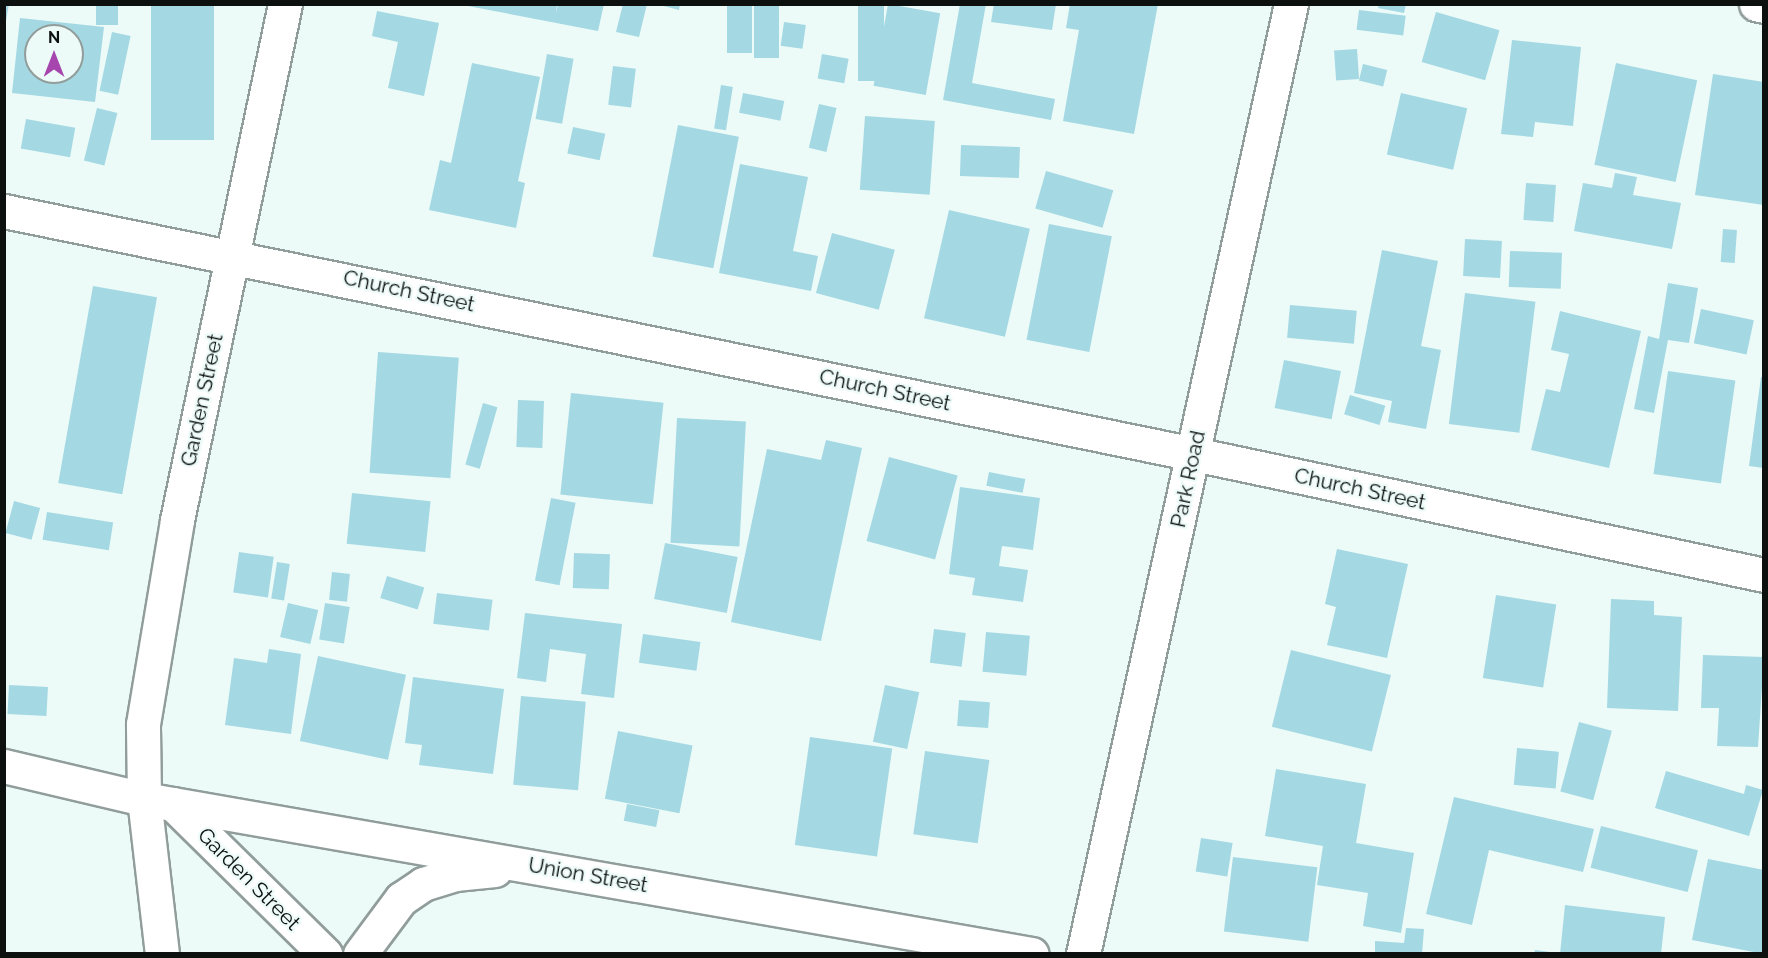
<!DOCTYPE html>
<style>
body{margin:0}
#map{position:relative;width:1768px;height:958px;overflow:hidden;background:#ecfaf8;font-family:Raleway,sans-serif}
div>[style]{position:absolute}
.building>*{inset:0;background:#a4d9e3;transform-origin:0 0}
.roads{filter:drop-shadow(2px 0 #909d9b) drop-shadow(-2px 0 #909d9b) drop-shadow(0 2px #909d9b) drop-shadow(0 -2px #909d9b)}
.minor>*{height:33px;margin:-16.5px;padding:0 16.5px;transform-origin:16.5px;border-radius:16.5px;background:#fff}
span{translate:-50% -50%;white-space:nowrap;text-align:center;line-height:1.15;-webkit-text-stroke:4.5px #ecfaf8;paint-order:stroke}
.street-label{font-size:21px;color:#0c1110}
.frame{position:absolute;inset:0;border:6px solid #0c1110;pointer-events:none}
.north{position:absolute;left:24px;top:24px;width:60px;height:60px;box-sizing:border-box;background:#ecfaf8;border:2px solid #929d9b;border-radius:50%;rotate:0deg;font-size:16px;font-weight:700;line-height:24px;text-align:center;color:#0c1110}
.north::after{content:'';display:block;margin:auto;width:21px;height:27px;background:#a645ad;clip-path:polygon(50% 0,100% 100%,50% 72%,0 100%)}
</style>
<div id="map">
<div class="building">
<div style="clip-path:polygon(4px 4px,9px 4px,6px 21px,4px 21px)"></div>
<div style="left:96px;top:4px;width:22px;height:21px"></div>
<div style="left:151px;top:4px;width:63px;height:136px"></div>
<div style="clip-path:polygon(557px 4px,556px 13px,558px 4px,604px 4px,598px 31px,468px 6px)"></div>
<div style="clip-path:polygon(623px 4px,647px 4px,639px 37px,616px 32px)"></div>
<div style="clip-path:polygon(656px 4px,680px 4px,679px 10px)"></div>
<div style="left:727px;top:4px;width:25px;height:49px"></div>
<div style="left:754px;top:4px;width:25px;height:54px"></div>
<div style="left:858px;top:4px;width:26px;height:77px"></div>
<div style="left:888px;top:4px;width:53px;height:83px;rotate:10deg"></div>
<div style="clip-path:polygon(960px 4px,986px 4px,972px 83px,1055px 99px,1051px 120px,943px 100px)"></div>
<div style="clip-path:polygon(994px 4px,1056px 4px,1052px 30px,991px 22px)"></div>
<div style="clip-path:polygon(1070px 4px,1158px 4px,1134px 134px,1063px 121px,1079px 30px,1066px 28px)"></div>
<div style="clip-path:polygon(1379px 4px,1406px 4px,1404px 13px,1378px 8px)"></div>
<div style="left:1359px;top:10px;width:47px;height:20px;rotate:7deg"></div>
<div style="clip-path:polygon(377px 11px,439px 23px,424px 96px,388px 88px,398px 42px,372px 36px)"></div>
<div style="left:1436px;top:12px;width:66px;height:52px;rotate:16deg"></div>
<div style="clip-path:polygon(evenodd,20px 18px,104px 27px,95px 102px,12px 93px,20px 18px,36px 36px,72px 36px,72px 72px,36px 72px,36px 36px)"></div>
<div style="left:784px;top:22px;width:22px;height:24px;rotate:8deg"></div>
<div style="left:112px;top:32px;width:19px;height:60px;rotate:12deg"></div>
<div style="clip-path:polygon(1512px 40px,1581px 47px,1573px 126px,1535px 122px,1533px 137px,1501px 134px)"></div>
<div style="left:1357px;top:49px;width:30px;height:23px;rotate:86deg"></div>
<div style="left:547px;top:54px;width:27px;height:66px;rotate:10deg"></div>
<div style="left:822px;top:54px;width:27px;height:25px;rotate:10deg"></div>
<div style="clip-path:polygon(472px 63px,540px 77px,518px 181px,525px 183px,516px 228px,429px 210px,440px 160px,451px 163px)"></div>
<div style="left:1616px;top:63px;width:83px;height:104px;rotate:12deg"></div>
<div style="left:1363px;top:64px;width:25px;height:17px;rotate:14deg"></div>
<div style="left:613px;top:66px;width:23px;height:39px;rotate:7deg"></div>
<div style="clip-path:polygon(1713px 74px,1764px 82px,1764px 205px,1695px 195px)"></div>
<div style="left:721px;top:85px;width:12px;height:44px;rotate:9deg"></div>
<div style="left:743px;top:93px;width:42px;height:20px;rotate:11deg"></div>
<div style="left:1401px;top:93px;width:68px;height:63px;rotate:13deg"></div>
<div style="left:819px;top:104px;width:18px;height:45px;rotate:13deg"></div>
<div style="left:97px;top:108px;width:21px;height:54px;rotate:14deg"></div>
<div style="left:865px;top:116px;width:70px;height:74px;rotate:4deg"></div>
<div style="left:26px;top:119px;width:50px;height:30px;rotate:10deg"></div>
<div style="left:678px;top:125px;width:62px;height:134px;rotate:11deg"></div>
<div style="left:573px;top:127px;width:33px;height:27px;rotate:12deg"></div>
<div style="left:961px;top:145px;width:59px;height:31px;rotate:2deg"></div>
<div style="clip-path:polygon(740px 164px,808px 177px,793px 251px,818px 256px,811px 291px,719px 273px)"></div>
<div style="left:1046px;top:171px;width:70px;height:39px;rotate:16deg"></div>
<div style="clip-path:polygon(1615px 173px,1637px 177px,1633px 195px,1681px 203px,1672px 249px,1574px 231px,1583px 183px,1612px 188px)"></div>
<div style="left:1526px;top:183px;width:30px;height:37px;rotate:4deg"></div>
<div style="left:949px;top:210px;width:83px;height:111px;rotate:13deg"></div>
<div style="left:1049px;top:224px;width:64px;height:118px;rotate:11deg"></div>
<div style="left:1723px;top:229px;width:14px;height:33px;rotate:4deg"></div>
<div style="left:832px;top:233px;width:65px;height:62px;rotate:15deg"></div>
<div style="left:1465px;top:239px;width:37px;height:37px;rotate:3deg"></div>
<div style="clip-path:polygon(1382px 250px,1438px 261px,1421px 346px,1441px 350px,1426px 429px,1388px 422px,1392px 401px,1354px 393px)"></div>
<div style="left:1510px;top:251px;width:52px;height:36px;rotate:2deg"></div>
<div style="clip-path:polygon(1668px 283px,1698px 288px,1689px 343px,1668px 340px,1654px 413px,1634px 409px,1648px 336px,1659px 339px)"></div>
<div style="left:93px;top:286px;width:65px;height:200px;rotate:10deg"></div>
<div style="left:1465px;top:293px;width:71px;height:132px;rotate:7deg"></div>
<div style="left:1290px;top:305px;width:67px;height:33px;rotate:5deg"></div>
<div style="left:1701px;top:309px;width:54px;height:35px;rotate:12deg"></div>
<div style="clip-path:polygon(1560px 311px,1641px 331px,1609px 468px,1531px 450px,1546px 389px,1560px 392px,1569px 354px,1551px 350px)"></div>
<div style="left:378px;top:352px;width:81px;height:121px;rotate:4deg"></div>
<div style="left:1284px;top:360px;width:58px;height:49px;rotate:11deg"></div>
<div style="left:1668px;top:371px;width:68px;height:104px;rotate:8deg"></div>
<div style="clip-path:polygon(1761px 377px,1764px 378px,1764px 468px,1749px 466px)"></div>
<div style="left:571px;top:393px;width:93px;height:102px;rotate:6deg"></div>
<div style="left:1350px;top:395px;width:37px;height:20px;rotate:17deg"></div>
<div style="left:518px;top:400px;width:26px;height:47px;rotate:2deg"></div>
<div style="left:483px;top:403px;width:15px;height:64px;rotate:16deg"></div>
<div style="left:677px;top:418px;width:69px;height:125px;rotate:3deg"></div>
<div style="clip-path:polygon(826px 440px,862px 448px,821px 641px,731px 622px,767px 449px,821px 460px)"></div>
<div style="left:889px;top:457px;width:71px;height:87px;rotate:15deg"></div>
<div style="left:989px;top:472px;width:37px;height:14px;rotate:11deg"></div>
<div style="clip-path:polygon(960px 487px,1040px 498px,1033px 550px,1002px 546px,999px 566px,1028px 570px,1023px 602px,972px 595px,975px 578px,949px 574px)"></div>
<div style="left:352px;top:493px;width:79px;height:51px;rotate:6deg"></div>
<div style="left:551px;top:498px;width:25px;height:84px;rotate:11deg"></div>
<div style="left:14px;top:501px;width:27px;height:33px;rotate:15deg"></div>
<div style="left:47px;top:512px;width:67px;height:28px;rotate:9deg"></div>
<div style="left:665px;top:543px;width:74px;height:57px;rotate:11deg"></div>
<div style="clip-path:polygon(1337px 549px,1408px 564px,1387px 658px,1327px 645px,1336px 607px,1325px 604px)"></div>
<div style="left:239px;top:552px;width:35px;height:41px;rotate:8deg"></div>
<div style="left:574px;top:553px;width:36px;height:35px;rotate:2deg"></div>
<div style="left:277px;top:562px;width:13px;height:37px;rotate:9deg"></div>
<div style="left:332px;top:572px;width:18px;height:28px;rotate:6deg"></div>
<div style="left:387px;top:576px;width:39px;height:23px;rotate:17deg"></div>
<div style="left:437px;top:593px;width:56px;height:31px;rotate:7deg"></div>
<div style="left:1496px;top:595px;width:61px;height:84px;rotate:9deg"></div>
<div style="clip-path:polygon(1611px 599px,1654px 601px,1654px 615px,1682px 617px,1678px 711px,1607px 708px)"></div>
<div style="left:288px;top:603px;width:31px;height:35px;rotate:13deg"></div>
<div style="left:325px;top:603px;width:25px;height:37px;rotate:9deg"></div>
<div style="clip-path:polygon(525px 613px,622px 624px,614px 698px,581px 694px,586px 654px,550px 649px,546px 682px,517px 678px)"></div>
<div style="left:934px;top:629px;width:32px;height:34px;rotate:7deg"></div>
<div style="left:986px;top:632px;width:44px;height:40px;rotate:5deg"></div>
<div style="left:643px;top:634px;width:58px;height:29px;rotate:8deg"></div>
<div style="clip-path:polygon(269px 649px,301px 654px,291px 734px,225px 725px,234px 658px,267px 663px)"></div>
<div style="left:1291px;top:650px;width:103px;height:79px;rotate:14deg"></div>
<div style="clip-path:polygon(1703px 655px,1764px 657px,1758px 747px,1717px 746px,1719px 708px,1701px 708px)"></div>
<div style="left:318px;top:656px;width:90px;height:87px;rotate:12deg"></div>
<div style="clip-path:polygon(413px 677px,504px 689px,493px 774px,419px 765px,422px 745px,405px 743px)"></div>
<div style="left:9px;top:685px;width:39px;height:29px;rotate:3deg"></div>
<div style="left:885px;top:685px;width:35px;height:58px;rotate:12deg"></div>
<div style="left:521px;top:696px;width:65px;height:89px;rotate:5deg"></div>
<div style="left:959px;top:700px;width:31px;height:26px;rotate:4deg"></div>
<div style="left:1579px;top:722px;width:34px;height:72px;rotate:15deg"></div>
<div style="left:618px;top:731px;width:76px;height:69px;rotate:11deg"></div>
<div style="left:810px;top:737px;width:83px;height:109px;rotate:8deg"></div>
<div style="left:1517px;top:748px;width:42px;height:37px;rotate:5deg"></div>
<div style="left:925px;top:751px;width:65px;height:84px;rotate:8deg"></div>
<div style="clip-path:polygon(1276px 769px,1366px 784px,1356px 843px,1414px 853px,1401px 933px,1363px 926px,1368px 893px,1317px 885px,1323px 846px,1265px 836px)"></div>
<div style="clip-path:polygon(1666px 771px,1744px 794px,1746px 785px,1763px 790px,1749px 836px,1655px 808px)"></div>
<div style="clip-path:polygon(1454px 797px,1594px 829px,1583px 872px,1489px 850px,1472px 925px,1426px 914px)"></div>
<div style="left:627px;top:804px;width:33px;height:17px;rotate:11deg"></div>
<div style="left:1601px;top:826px;width:100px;height:43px;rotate:14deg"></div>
<div style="left:1201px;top:838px;width:32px;height:34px;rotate:9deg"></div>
<div style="left:1233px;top:857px;width:85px;height:75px;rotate:7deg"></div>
<div style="clip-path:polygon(1708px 859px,1764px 870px,1764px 954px,1692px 940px)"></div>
<div style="clip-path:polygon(1565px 905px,1665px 917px,1661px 954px,1560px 954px)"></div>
<div style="clip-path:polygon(1406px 928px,1424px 929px,1422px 954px,1375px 954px,1375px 941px,1404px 943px)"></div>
<div style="clip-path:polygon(1535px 950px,1550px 952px,1550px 954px,1534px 954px)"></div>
</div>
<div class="roads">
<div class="minor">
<div style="left:1756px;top:4px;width:8px;rotate:14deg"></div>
<div style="left:4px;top:211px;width:1215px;rotate:11.54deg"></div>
<div style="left:1194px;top:454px;width:583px;rotate:11.98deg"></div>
<div style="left:4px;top:766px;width:144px;rotate:13.3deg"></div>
<div style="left:144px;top:799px;width:901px;rotate:9.9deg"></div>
<div style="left:173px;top:804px;width:214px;rotate:44.6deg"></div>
<div style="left:162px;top:954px;width:156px;rotate:-96.6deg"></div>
<div style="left:144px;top:799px;width:75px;rotate:-90.8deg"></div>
<div style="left:143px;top:724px;width:207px;rotate:-80.5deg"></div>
<div style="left:177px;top:520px;width:527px;rotate:-78.18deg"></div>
<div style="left:360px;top:954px;width:69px;rotate:-53.3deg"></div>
<div style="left:401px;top:899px;width:27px;rotate:-34deg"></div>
<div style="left:423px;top:884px;width:34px;rotate:-17deg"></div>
<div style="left:455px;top:874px;width:40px;rotate:-5.7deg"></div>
<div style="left:1083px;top:954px;width:973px;rotate:-77.65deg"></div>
</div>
</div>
<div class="street-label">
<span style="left:409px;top:291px;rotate:12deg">Church Street</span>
<span style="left:885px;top:390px;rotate:12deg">Church Street</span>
<span style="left:202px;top:400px;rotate:-78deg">Garden Street</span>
<span style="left:1188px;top:479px;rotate:-78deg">Park Road</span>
<span style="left:1360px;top:489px;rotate:12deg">Church Street</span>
<span style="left:588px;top:875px;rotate:10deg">Union Street</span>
<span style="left:249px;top:879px;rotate:45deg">Garden Street</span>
</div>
<div class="frame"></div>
<div class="north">N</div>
</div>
